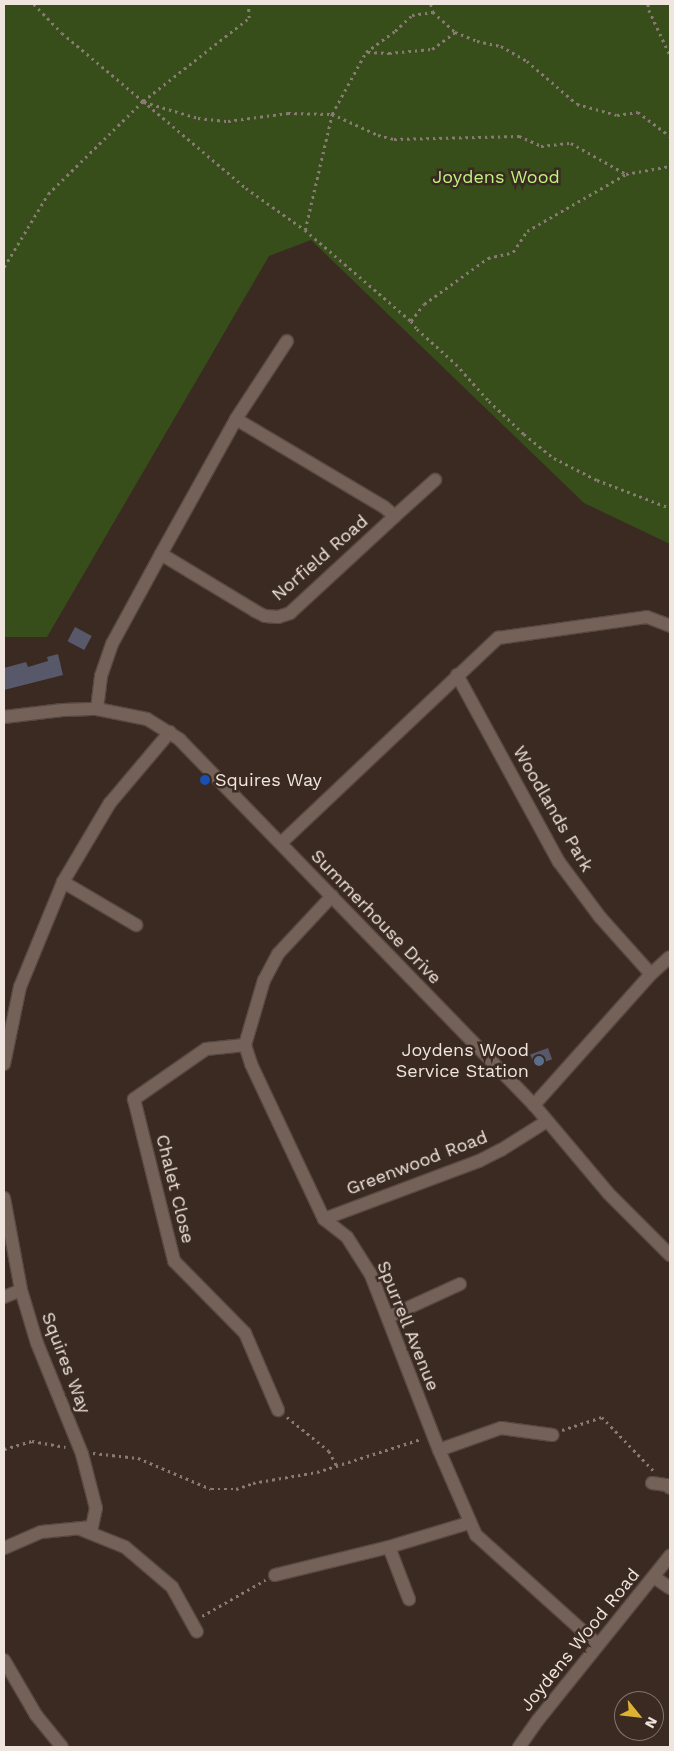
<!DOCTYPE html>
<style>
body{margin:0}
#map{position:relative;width:674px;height:1751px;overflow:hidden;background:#3a2a22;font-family:"Work Sans",sans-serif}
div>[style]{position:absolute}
.green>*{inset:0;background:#374e1a}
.building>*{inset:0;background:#57586a;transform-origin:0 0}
.path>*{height:2.5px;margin-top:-1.25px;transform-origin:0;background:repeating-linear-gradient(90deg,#897b74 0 2.5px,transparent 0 6.5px)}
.roads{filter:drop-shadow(1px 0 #574942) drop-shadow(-1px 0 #574942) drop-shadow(0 1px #574942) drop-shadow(0 -1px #574942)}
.minor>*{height:12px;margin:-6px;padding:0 6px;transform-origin:6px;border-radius:6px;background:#746259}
.dots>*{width:14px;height:14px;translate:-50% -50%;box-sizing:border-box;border:2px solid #3a2a22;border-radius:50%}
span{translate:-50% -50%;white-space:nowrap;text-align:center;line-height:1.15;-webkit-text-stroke:5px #3a2a22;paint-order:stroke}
.park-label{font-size:18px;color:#bdf47e}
.street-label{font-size:18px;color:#efe4de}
.poi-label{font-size:18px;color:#efe4de}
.left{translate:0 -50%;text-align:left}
.right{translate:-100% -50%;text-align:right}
.frame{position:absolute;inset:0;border:5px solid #efe4de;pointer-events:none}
.north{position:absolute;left:614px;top:1691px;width:50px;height:50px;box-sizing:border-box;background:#3a2a22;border:1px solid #82746d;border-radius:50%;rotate:119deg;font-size:14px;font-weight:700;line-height:20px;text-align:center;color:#efe4de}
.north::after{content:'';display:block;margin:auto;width:18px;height:22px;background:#ddb233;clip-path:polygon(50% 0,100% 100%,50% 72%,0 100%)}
</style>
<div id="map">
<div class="green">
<div style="clip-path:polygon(4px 4px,670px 4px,670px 544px,584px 503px,311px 240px,269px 256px,47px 637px,4px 637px)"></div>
</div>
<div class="building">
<div style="left:75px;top:627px;width:19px;height:16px;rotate:28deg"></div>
<div style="clip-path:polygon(58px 654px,63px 675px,4px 690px,4px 668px,26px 662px,28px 667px,48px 661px,47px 657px)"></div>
<div style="left:548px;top:1048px;width:12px;height:19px;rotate:70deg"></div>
</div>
<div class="path">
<div style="left:34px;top:4px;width:40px;rotate:46deg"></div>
<div style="left:62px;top:33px;width:106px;rotate:40deg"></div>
<div style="left:143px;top:101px;width:135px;rotate:40.2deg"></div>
<div style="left:246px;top:188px;width:72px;rotate:35.4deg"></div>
<div style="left:305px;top:230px;width:140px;rotate:40.6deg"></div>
<div style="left:411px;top:321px;width:10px;rotate:53deg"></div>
<div style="left:417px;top:329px;width:52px;rotate:41.9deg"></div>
<div style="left:456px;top:364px;width:50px;rotate:48.3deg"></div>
<div style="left:489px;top:401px;width:48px;rotate:43.3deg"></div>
<div style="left:524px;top:434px;width:38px;rotate:39deg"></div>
<div style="left:554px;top:458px;width:48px;rotate:27.1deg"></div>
<div style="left:597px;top:480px;width:78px;rotate:21deg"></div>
<div style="left:431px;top:4px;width:8px;rotate:76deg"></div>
<div style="left:433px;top:12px;width:30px;rotate:42deg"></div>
<div style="left:455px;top:32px;width:24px;rotate:22deg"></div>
<div style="left:477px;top:41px;width:25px;rotate:12deg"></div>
<div style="left:501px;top:46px;width:30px;rotate:30deg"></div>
<div style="left:527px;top:61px;width:66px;rotate:40.7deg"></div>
<div style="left:577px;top:104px;width:41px;rotate:15.4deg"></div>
<div style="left:617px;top:115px;width:21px;rotate:-8deg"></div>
<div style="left:638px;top:112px;width:40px;rotate:37deg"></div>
<div style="left:648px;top:4px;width:6px;rotate:81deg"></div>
<div style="left:649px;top:10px;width:50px;rotate:65deg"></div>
<div style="left:368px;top:52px;width:21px;rotate:3deg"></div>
<div style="left:389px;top:53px;width:43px;rotate:-5.3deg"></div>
<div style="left:432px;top:49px;width:29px;rotate:-36deg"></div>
<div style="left:144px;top:102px;width:56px;rotate:16.5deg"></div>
<div style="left:198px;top:118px;width:30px;rotate:6deg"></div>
<div style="left:228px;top:121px;width:61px;rotate:-7.6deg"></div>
<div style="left:288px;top:113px;width:44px;rotate:1.3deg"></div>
<div style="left:332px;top:114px;width:51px;rotate:24.5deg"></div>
<div style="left:378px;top:135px;width:16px;rotate:14deg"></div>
<div style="left:394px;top:139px;width:125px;rotate:-1.4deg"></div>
<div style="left:519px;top:136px;width:24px;rotate:24deg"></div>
<div style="left:541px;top:146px;width:30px;rotate:-6deg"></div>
<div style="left:571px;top:143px;width:63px;rotate:29.4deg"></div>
<div style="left:305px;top:230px;width:119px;rotate:-76.9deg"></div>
<div style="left:332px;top:114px;width:71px;rotate:-61.3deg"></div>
<div style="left:366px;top:52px;width:36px;rotate:-36deg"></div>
<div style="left:395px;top:31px;width:23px;rotate:-43deg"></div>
<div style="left:412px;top:15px;width:21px;rotate:-8deg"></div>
<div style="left:4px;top:267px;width:85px;rotate:-58.9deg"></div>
<div style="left:48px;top:194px;width:133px;rotate:-44.4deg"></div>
<div style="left:143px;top:101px;width:135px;rotate:-38.1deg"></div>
<div style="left:249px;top:18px;width:14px;rotate:-94deg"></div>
<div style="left:411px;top:321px;width:21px;rotate:-53deg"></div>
<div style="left:424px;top:304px;width:79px;rotate:-35.7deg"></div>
<div style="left:488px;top:258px;width:26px;rotate:-13deg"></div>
<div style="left:513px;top:252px;width:25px;rotate:-56deg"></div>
<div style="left:527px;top:231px;width:114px;rotate:-29.9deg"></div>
<div style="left:626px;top:174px;width:45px;rotate:-10.3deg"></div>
<div style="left:287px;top:1417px;width:54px;rotate:39deg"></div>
<div style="left:329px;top:1451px;width:17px;rotate:62deg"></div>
<div style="left:562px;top:1430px;width:42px;rotate:-18deg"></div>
<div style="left:602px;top:1417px;width:75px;rotate:46.1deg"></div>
<div style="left:4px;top:1449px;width:29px;rotate:-16deg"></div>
<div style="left:32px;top:1441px;width:34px;rotate:10deg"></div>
<div style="left:93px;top:1453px;width:45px;rotate:6.3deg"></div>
<div style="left:138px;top:1458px;width:79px;rotate:23deg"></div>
<div style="left:211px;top:1489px;width:25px"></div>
<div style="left:236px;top:1489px;width:18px;rotate:-19deg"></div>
<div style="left:253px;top:1483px;width:65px;rotate:-9.8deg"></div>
<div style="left:317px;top:1472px;width:109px;rotate:-17.6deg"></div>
<div style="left:202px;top:1616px;width:73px;rotate:-29.7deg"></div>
</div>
<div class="roads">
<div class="minor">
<div style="left:395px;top:516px;width:54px;rotate:-42deg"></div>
<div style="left:161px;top:554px;width:154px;rotate:-60.9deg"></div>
<div style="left:236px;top:419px;width:93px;rotate:-56.8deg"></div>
<div style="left:457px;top:675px;width:213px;rotate:61.4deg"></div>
<div style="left:559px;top:862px;width:69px;rotate:53.3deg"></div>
<div style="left:600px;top:917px;width:76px;rotate:48.2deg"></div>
<div style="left:651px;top:974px;width:176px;rotate:131.8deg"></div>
<div style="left:97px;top:709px;width:33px;rotate:-83deg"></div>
<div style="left:101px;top:676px;width:34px;rotate:-71deg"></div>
<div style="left:112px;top:644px;width:102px;rotate:-61.4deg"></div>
<div style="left:161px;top:554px;width:110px;rotate:31.2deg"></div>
<div style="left:255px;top:611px;width:11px;rotate:27deg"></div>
<div style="left:265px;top:616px;width:13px;rotate:4deg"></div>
<div style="left:278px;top:617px;width:13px;rotate:-18deg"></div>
<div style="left:290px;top:613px;width:143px;rotate:-42.7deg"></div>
<div style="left:395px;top:516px;width:14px;rotate:-141deg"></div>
<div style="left:384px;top:507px;width:172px;rotate:-149.3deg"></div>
<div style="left:4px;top:717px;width:59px;rotate:-6.8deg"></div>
<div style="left:63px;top:710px;width:34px;rotate:-2deg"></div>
<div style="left:97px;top:709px;width:51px;rotate:11.3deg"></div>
<div style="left:147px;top:719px;width:39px;rotate:32deg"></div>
<div style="left:180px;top:740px;width:508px;rotate:45.88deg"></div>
<div style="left:534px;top:1105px;width:115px;rotate:49.9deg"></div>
<div style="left:608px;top:1193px;width:88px;rotate:45deg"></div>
<div style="left:281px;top:843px;width:299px;rotate:-43.4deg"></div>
<div style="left:498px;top:638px;width:150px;rotate:-8deg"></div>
<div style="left:647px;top:617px;width:25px;rotate:21deg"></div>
<div style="left:63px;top:882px;width:85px;rotate:30.5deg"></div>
<div style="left:332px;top:896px;width:79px;rotate:133deg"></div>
<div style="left:278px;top:954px;width:30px;rotate:118deg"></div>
<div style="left:264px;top:980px;width:68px;rotate:106.3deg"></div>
<div style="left:245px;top:1045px;width:20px;rotate:72deg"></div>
<div style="left:251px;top:1064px;width:171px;rotate:64.8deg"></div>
<div style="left:324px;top:1219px;width:29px;rotate:38deg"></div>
<div style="left:347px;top:1237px;width:45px;rotate:57.7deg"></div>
<div style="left:371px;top:1275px;width:188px;rotate:68.8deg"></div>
<div style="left:439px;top:1450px;width:93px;rotate:66.5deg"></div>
<div style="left:476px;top:1535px;width:164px;rotate:42deg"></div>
<div style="left:651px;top:974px;width:25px;rotate:-42deg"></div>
<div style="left:245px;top:1045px;width:39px;rotate:174deg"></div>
<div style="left:206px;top:1049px;width:88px;rotate:145.2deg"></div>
<div style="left:134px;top:1099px;width:167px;rotate:76.1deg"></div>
<div style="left:174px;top:1261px;width:101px;rotate:45.4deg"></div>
<div style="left:245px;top:1333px;width:84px;rotate:66.8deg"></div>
<div style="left:4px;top:1064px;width:79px;rotate:-78.3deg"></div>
<div style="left:20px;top:987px;width:113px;rotate:-67.7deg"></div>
<div style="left:63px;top:882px;width:92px;rotate:-59.3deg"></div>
<div style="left:110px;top:803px;width:93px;rotate:-49.8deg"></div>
<div style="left:4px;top:1198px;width:94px;rotate:79.5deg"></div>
<div style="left:21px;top:1290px;width:55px;rotate:73.2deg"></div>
<div style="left:37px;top:1343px;width:120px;rotate:67.9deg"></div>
<div style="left:82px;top:1454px;width:56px;rotate:75.5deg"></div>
<div style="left:96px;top:1508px;width:19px;rotate:102deg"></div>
<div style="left:92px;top:1527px;width:51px;rotate:174.4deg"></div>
<div style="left:41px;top:1532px;width:40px;rotate:156.6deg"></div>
<div style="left:324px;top:1219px;width:165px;rotate:-20.5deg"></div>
<div style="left:479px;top:1161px;width:25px;rotate:-27deg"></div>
<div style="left:501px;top:1150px;width:54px;rotate:-32.2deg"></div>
<div style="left:4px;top:1297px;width:18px;rotate:-22deg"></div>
<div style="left:388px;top:1317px;width:79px;rotate:-24.6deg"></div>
<div style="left:439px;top:1450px;width:66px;rotate:-19.5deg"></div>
<div style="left:501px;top:1428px;width:52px;rotate:7.7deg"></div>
<div style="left:652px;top:1483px;width:15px;rotate:8deg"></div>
<div style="left:667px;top:1485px;width:4px;rotate:45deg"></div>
<div style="left:80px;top:1529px;width:48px;rotate:21.8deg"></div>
<div style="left:125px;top:1547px;width:62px;rotate:40.4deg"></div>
<div style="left:172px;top:1587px;width:51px;rotate:60.9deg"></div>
<div style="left:389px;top:1547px;width:56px;rotate:69deg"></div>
<div style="left:275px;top:1575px;width:117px;rotate:-13.8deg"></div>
<div style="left:389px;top:1547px;width:84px;rotate:-16.7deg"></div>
<div style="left:654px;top:1577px;width:19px;rotate:35deg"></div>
<div style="left:4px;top:1660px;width:64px;rotate:59.8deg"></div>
<div style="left:36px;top:1715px;width:41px;rotate:50.9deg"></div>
<div style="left:519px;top:1747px;width:33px;rotate:-55deg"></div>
<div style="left:538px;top:1720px;width:211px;rotate:-51.2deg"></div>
</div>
</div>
<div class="dots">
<div style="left:205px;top:780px;background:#1a4fb4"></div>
<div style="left:539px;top:1061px;background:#5c6f8a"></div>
</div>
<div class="park-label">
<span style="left:496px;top:177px">Joydens Wood</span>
</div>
<div class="street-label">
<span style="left:320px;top:558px;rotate:-41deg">Norfield Road</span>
<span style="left:553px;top:809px;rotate:60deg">Woodlands Park</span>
<span style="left:376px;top:917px;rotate:46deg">Summerhouse Drive</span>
<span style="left:417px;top:1163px;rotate:-21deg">Greenwood Road</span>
<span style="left:175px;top:1189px;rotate:76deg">Chalet Close</span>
<span style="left:408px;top:1326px;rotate:68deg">Spurrell Avenue</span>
<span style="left:66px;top:1363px;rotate:69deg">Squires Way</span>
<span style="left:580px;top:1640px;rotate:-51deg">Joydens Wood Road</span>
</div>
<div class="poi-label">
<span class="left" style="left:215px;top:780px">Squires Way</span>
<span class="right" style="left:529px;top:1061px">Joydens Wood<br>Service Station</span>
</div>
<div class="frame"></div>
<div class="north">N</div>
</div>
